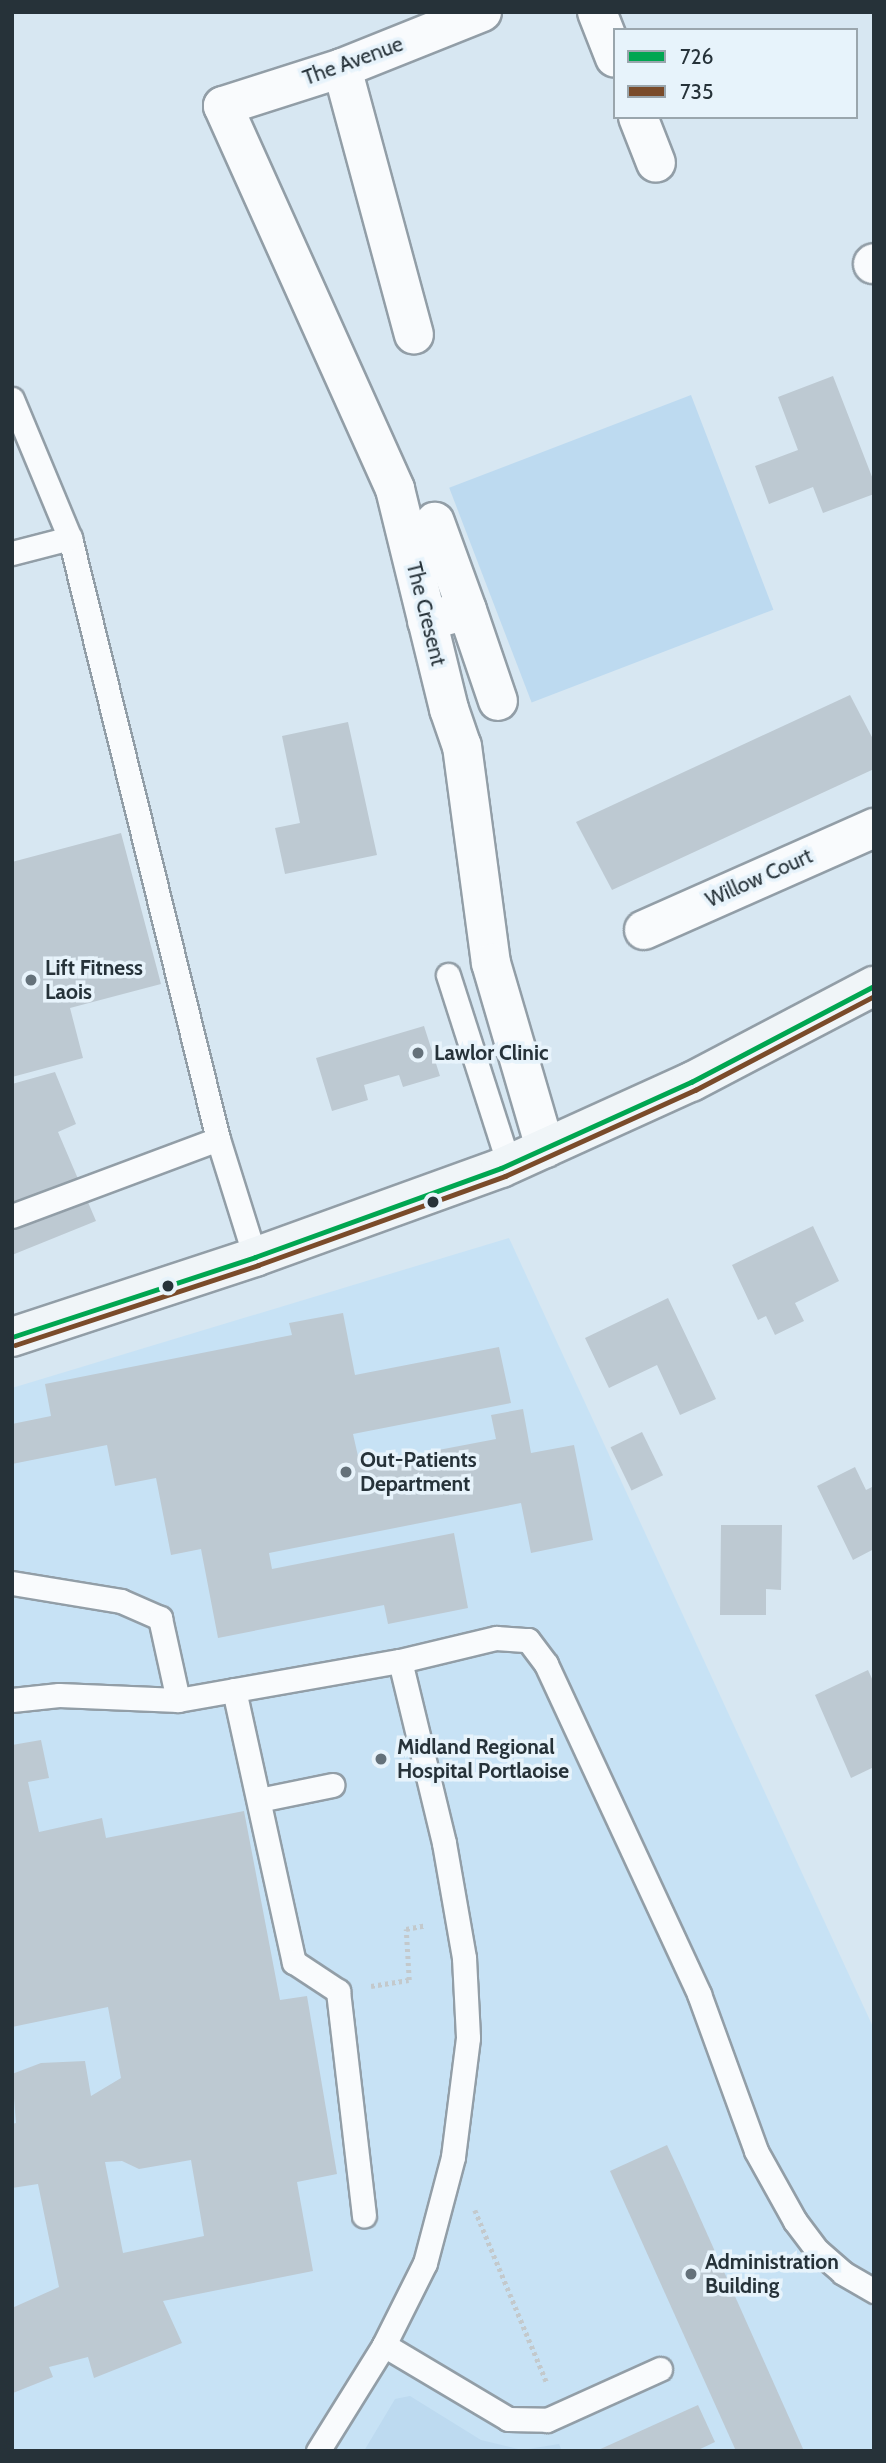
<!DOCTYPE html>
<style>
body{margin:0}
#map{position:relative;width:886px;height:2463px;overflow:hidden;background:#d7e7f2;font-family:Cabin,sans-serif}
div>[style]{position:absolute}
.built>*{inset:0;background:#c7e2f5}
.green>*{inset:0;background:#bddaf0;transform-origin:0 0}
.building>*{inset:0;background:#bdc9d2;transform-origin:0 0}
.path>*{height:4.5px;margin-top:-2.25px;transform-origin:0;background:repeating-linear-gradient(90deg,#c3c9cc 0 3.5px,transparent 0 7px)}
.roads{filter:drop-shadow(2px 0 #929ea7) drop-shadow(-2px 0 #929ea7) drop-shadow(0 2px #929ea7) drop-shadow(0 -2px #929ea7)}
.service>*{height:23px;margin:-11.5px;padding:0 11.5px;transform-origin:11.5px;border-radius:11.5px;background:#f9fbfd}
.minor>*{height:38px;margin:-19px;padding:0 19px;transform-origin:19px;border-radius:19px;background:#f9fbfd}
.secondary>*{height:38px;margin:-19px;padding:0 19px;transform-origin:19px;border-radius:19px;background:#f0f5f8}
.bus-1>*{height:5px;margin:-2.5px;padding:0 2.5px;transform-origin:2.5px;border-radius:2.5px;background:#00a651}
.bus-2>*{height:5px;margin:-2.5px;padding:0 2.5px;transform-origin:2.5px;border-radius:2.5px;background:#7a4b2a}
.dots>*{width:19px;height:19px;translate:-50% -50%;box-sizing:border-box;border:4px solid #e7f3fb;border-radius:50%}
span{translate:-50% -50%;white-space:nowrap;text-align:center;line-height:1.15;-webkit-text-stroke:7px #e7f3fb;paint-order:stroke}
.street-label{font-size:21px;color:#263239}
.poi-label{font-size:21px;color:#263239;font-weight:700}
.left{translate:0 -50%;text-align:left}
.frame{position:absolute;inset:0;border:14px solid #263239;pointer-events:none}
.legend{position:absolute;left:613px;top:28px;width:245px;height:91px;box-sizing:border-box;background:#e7f3fb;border:2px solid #9aa6ad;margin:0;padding:9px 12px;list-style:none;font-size:21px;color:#263239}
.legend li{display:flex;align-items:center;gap:14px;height:35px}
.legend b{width:35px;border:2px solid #9aa6ad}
</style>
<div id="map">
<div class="built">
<div style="clip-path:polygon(509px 1238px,874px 2029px,874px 2451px,12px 2451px,12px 1388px)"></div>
</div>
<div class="green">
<div style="left:691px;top:395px;width:230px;height:259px;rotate:69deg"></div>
<div style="clip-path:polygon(410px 2396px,481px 2440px,522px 2450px,559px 2444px,562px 2451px,364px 2451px,395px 2399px)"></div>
</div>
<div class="building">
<div style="clip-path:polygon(833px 376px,874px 482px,874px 494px,823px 513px,813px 487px,769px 504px,755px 466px,798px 450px,778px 397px)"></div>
<div style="clip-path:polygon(850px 695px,874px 741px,874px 769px,612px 890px,576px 822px)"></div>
<div style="clip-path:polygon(348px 722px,377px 855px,285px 874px,275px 828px,300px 823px,282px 736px)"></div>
<div style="clip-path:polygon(121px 833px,161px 984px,70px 1008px,83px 1058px,12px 1077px,12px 862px)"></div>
<div style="clip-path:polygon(424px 1026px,440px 1076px,403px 1087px,399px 1075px,364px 1085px,368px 1100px,332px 1111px,316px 1058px)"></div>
<div style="clip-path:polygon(55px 1072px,76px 1124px,58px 1132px,96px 1221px,12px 1255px,12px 1084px)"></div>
<div style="clip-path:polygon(813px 1226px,839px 1281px,795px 1303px,804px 1321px,775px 1335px,766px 1316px,758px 1320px,732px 1265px)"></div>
<div style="clip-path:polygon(668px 1298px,716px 1399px,680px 1415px,657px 1365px,609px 1388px,585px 1338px)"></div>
<div style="clip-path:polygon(343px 1313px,355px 1375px,499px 1347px,511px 1403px,353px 1434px,360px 1465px,496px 1439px,491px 1415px,523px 1409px,531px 1453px,574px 1445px,593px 1540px,531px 1553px,521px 1503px,269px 1553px,272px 1569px,454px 1533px,468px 1608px,388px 1624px,384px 1605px,218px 1638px,201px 1549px,171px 1555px,156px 1478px,115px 1486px,107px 1445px,12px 1464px,12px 1424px,51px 1416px,45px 1384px,292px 1335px,289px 1323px)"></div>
<div style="left:642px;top:1432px;width:48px;height:35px;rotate:64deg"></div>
<div style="clip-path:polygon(855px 1467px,866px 1490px,874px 1486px,874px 1549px,853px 1560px,817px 1486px)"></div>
<div style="clip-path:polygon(721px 1525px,782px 1525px,781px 1590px,766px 1589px,766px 1615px,720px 1615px)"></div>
<div style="clip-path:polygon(868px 1670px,874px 1683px,874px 1767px,851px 1778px,815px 1695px)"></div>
<div style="clip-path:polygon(evenodd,41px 1740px,49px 1778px,28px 1782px,39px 1832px,102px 1818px,106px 1838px,244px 1811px,280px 2000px,307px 1996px,337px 2174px,297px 2182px,313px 2271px,163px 2301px,182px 2343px,94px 2378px,88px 2357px,49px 2367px,53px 2377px,13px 2393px,12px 2308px,59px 2287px,38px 2184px,12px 2188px,12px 2124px,16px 2123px,12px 2074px,41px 2063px,85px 2061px,91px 2096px,121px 2078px,108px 2007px,12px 2027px,12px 1745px,41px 1740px,191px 2160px,204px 2236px,123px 2253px,105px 2162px,122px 2161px,139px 2169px,191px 2160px)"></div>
<div style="clip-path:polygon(667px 2145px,680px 2173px,804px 2451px,736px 2451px,610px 2171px)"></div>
<div style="clip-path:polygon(698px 2405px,715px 2442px,696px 2451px,596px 2451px)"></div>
</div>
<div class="path">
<div style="left:371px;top:1986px;width:38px;rotate:-9deg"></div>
<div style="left:409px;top:1980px;width:51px;rotate:-93.4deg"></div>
<div style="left:406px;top:1929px;width:20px;rotate:-11deg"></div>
<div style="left:475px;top:2210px;width:187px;rotate:67.4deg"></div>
</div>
<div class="roads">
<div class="service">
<div style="left:12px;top:399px;width:151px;rotate:67.4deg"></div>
<div style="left:70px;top:538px;width:619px;rotate:76.17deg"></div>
<div style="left:12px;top:553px;width:60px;rotate:-14.5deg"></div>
<div style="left:448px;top:975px;width:200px;rotate:72.2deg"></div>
<div style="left:12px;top:1216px;width:220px;rotate:-20.5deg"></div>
<div style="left:218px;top:1139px;width:124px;rotate:72.6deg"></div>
<div style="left:12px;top:1583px;width:110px;rotate:9.4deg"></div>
<div style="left:121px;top:1601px;width:43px;rotate:23.6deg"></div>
<div style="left:160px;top:1618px;width:84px;rotate:77.6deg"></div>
<div style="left:400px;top:1661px;width:99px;rotate:-13.5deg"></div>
<div style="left:496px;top:1638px;width:32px;rotate:4deg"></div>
<div style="left:528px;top:1640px;width:30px;rotate:53deg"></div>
<div style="left:546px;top:1664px;width:364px;rotate:65.1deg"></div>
<div style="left:699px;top:1994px;width:167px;rotate:70deg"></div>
<div style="left:756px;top:2151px;width:80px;rotate:60.9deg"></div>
<div style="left:795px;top:2221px;width:38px;rotate:53deg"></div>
<div style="left:818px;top:2251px;width:33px;rotate:41deg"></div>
<div style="left:843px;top:2273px;width:36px;rotate:30deg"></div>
<div style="left:234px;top:1690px;width:279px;rotate:77.6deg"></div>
<div style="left:294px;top:1962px;width:53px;rotate:33.4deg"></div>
<div style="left:338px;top:1991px;width:226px;rotate:83.4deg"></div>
<div style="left:12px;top:1700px;width:47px;rotate:-6.1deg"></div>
<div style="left:59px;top:1695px;width:119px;rotate:2.4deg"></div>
<div style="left:178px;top:1700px;width:225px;rotate:-10deg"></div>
<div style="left:400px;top:1661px;width:187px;rotate:76.4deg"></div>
<div style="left:444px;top:1843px;width:117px;rotate:80.1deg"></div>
<div style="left:464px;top:1958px;width:80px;rotate:87.1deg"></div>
<div style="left:468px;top:2038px;width:120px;rotate:97.2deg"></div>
<div style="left:453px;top:2157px;width:110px;rotate:104.8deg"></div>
<div style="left:425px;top:2263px;width:92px;rotate:116.6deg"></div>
<div style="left:384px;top:2345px;width:125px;rotate:121.9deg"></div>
<div style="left:259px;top:1800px;width:75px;rotate:-11.6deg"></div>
<div style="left:384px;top:2345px;width:144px;rotate:30.8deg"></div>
<div style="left:508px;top:2419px;width:39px;rotate:1deg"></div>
<div style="left:547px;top:2420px;width:124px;rotate:-24.3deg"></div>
</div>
<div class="minor">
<div style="left:482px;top:12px;width:151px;rotate:158.2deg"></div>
<div style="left:342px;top:68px;width:125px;rotate:162.3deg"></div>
<div style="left:223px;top:106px;width:420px;rotate:65.8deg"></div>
<div style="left:395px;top:489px;width:227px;rotate:76.2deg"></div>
<div style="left:449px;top:709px;width:39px;rotate:71deg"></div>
<div style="left:462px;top:746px;width:219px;rotate:82.4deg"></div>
<div style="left:491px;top:963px;width:193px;rotate:73.7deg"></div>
<div style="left:597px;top:12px;width:49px;rotate:68.6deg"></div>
<div style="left:342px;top:68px;width:276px;rotate:74.9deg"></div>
<div style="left:638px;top:117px;width:49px;rotate:68.6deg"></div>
<div style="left:873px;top:264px;width:1px;rotate:-45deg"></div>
<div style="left:467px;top:610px;width:96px;rotate:71.2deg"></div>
<div style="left:427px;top:621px;width:41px;rotate:-15.4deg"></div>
<div style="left:467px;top:610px;width:94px;rotate:-110deg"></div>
<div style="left:644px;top:930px;width:252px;rotate:-23.9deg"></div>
</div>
<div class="secondary">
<div style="left:12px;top:1337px;width:256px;rotate:-18.2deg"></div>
<div style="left:255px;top:1257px;width:262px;rotate:-19.9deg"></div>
<div style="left:501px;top:1168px;width:209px;rotate:-24.4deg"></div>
<div style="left:691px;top:1082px;width:207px;rotate:-27.7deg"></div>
</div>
</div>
<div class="bus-1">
<div style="left:12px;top:1337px;width:256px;rotate:-18.2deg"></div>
<div style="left:255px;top:1257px;width:262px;rotate:-19.9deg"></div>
<div style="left:501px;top:1168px;width:209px;rotate:-24.4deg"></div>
<div style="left:691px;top:1082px;width:207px;rotate:-27.7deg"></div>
</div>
<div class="bus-2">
<div style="left:15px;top:1345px;width:256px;rotate:-18.2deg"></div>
<div style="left:258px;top:1265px;width:263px;rotate:-19.8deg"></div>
<div style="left:505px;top:1176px;width:209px;rotate:-24.4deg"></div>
<div style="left:695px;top:1090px;width:202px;rotate:-27.7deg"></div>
</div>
<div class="dots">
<div style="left:31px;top:980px;background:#64717a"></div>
<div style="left:418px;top:1053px;background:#64717a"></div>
<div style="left:433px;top:1202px;background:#263239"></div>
<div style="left:168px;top:1286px;background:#263239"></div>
<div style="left:346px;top:1472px;background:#64717a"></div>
<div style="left:381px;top:1759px;background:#64717a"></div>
<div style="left:691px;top:2274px;background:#64717a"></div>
</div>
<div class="street-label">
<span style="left:353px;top:61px;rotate:-20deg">The Avenue</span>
<span style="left:426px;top:614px;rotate:76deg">The Cresent</span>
<span style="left:759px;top:878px;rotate:-24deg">Willow Court</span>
</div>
<div class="poi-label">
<span class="left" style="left:45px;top:980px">Lift Fitness<br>Laois</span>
<span class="left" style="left:434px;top:1053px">Lawlor Clinic</span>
<span class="left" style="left:360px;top:1472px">Out-Patients<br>Department</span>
<span class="left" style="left:397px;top:1759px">Midland Regional<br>Hospital Portlaoise</span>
<span class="left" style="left:705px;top:2274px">Administration<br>Building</span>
</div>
<div class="frame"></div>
<ul class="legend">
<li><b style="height:9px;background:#00a651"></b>726</li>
<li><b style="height:9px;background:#7a4b2a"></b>735</li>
</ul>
</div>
